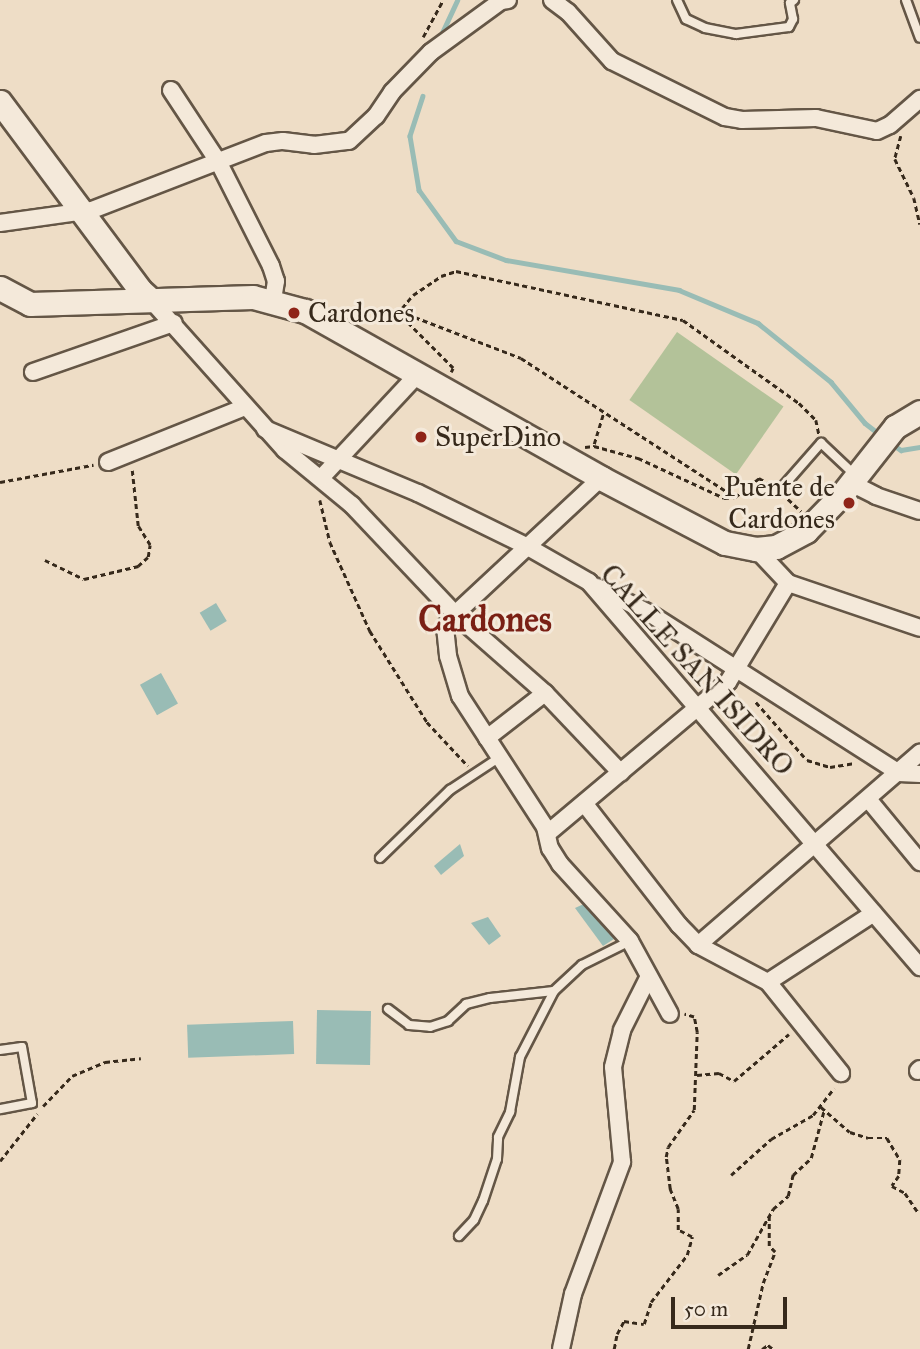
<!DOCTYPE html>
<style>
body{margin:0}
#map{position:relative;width:920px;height:1349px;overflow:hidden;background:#eeddc6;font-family:"IM FELL Great Primer",serif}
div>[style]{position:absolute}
.green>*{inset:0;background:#b3c299;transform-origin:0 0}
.water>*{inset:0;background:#99bcb5;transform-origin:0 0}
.stream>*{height:4.5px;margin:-2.25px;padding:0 2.25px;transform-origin:2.25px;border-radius:2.25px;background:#99bcb5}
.path>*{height:2.5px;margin-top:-1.25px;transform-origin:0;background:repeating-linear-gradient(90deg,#36291b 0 5px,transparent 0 8.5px)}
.roads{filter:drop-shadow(2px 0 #645646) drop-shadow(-2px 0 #645646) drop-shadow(0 2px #645646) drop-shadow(0 -2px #645646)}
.lane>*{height:8px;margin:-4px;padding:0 4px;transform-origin:4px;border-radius:4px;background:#f4e9da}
.street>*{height:16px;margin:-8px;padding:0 8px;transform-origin:8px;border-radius:8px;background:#f4e9da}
.secondary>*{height:23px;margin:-11.5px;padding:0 11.5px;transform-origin:11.5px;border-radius:11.5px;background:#f4e9da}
.dots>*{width:19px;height:19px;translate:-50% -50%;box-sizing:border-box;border:4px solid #f4e9da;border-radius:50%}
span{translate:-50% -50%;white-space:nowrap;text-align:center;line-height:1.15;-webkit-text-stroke:6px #f4e9da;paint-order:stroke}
.poi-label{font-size:28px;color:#36291b}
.left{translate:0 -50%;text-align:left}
.right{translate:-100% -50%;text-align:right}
.street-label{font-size:28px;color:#36291b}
.district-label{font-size:35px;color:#7a1f14;font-weight:700}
.scale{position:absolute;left:671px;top:1297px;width:116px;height:32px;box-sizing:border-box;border:4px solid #36291b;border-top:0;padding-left:9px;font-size:21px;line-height:24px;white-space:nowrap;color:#36291b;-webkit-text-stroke:5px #f4e9da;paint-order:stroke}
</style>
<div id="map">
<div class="green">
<div style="left:677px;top:332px;width:130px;height:83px;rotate:35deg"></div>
</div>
<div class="water">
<div style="left:216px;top:603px;width:21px;height:19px;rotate:59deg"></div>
<div style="left:161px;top:673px;width:35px;height:24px;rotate:61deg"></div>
<div style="clip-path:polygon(460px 844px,464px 856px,441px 875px,434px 866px)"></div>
<div style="clip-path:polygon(586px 903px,604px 923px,614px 939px,603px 946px,575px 908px)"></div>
<div style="clip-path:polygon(488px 917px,501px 936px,489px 945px,471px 923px)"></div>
<div style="left:371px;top:1011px;width:54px;height:54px;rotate:91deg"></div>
<div style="left:293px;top:1021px;width:33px;height:106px;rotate:88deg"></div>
</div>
<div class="stream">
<div style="left:441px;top:35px;width:38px;rotate:-65deg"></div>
<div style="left:423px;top:96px;width:42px;rotate:108deg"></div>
<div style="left:410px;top:136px;width:55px;rotate:80.5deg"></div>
<div style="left:419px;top:190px;width:63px;rotate:54deg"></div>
<div style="left:456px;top:241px;width:53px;rotate:20.8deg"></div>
<div style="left:506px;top:260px;width:176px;rotate:9.8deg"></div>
<div style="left:679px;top:290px;width:86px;rotate:22.7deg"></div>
<div style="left:758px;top:323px;width:94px;rotate:38.9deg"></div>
<div style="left:831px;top:382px;width:53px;rotate:50.3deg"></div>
<div style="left:865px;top:423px;width:18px;rotate:38deg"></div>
<div style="left:892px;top:444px;width:11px;rotate:34deg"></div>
<div style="left:901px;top:450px;width:19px;rotate:-9deg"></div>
</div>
<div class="path">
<div style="left:423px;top:37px;width:42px;rotate:-61.6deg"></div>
<div style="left:901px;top:136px;width:24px;rotate:105deg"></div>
<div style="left:895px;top:159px;width:43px;rotate:64deg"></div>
<div style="left:914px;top:198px;width:27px;rotate:77deg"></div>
<div style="left:407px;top:314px;width:122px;rotate:21.1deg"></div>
<div style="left:521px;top:358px;width:255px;rotate:33deg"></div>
<div style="left:735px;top:497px;width:31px;rotate:-38deg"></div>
<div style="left:759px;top:478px;width:12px;rotate:31deg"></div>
<div style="left:451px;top:372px;width:4px;rotate:-63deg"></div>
<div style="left:453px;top:368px;width:62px;rotate:-135deg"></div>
<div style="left:409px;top:324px;width:17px;rotate:-114deg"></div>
<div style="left:402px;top:308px;width:17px;rotate:-50deg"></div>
<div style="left:413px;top:295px;width:34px;rotate:-34deg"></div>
<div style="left:441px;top:276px;width:16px;rotate:-18deg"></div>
<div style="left:456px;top:271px;width:232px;rotate:12.2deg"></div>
<div style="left:683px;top:320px;width:143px;rotate:35.6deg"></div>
<div style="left:799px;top:403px;width:24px;rotate:45deg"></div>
<div style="left:816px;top:420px;width:14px;rotate:78deg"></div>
<div style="left:594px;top:444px;width:31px;rotate:-73deg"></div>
<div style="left:585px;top:447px;width:9px;rotate:-6deg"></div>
<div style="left:594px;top:446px;width:46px;rotate:15.3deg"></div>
<div style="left:638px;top:458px;width:95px;rotate:24.9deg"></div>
<div style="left:724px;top:498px;width:11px;rotate:-5deg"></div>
<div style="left:0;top:482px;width:95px;rotate:-10.4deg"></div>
<div style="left:788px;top:499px;width:18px;rotate:43deg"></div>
<div style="left:320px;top:500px;width:43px;rotate:76.6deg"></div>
<div style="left:330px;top:542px;width:98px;rotate:65.8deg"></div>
<div style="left:370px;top:631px;width:107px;rotate:57.9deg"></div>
<div style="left:427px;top:722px;width:60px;rotate:47deg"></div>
<div style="left:45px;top:560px;width:43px;rotate:26deg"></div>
<div style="left:84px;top:579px;width:56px;rotate:-13.5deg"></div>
<div style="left:138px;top:566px;width:13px;rotate:-42deg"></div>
<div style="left:148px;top:557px;width:12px;rotate:-81deg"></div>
<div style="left:150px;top:545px;width:22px;rotate:-122deg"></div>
<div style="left:138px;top:526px;width:56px;rotate:-96.1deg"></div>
<div style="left:756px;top:702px;width:77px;rotate:48.7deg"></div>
<div style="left:807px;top:760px;width:24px;rotate:17deg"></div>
<div style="left:830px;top:767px;width:25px;rotate:-9deg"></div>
<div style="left:697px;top:1075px;width:22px;rotate:-5deg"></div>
<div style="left:719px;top:1073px;width:17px;rotate:28deg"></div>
<div style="left:734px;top:1081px;width:72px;rotate:-40.5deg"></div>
<div style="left:43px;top:1106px;width:42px;rotate:-46deg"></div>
<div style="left:72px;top:1076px;width:36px;rotate:-23deg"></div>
<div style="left:105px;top:1062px;width:36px;rotate:-6deg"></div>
<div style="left:821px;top:1107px;width:38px;rotate:41deg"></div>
<div style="left:850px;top:1132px;width:19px;rotate:18deg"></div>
<div style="left:868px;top:1138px;width:19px"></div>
<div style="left:887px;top:1138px;width:26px;rotate:59deg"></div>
<div style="left:900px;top:1160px;width:16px;rotate:94deg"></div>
<div style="left:899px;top:1176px;width:12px;rotate:125deg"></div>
<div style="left:892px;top:1186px;width:15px;rotate:28deg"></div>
<div style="left:905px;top:1193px;width:23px;rotate:56deg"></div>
<div style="left:0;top:1161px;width:60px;rotate:-51.8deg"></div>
<div style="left:731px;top:1175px;width:54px;rotate:-42deg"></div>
<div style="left:771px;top:1139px;width:48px;rotate:-29.7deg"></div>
<div style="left:813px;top:1115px;width:34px;rotate:-52deg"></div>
<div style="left:718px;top:1275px;width:35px;rotate:-35deg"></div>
<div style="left:747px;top:1255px;width:53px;rotate:-60.5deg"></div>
<div style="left:773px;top:1209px;width:20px;rotate:-41deg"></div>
<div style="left:788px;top:1196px;width:22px;rotate:-77deg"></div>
<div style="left:793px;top:1175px;width:25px;rotate:-43deg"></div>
<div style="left:811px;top:1158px;width:50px;rotate:-74.8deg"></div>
<div style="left:614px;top:1349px;width:15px;rotate:-79deg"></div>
<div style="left:617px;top:1334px;width:15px;rotate:-62deg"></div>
<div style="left:624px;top:1321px;width:20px;rotate:9deg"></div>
<div style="left:644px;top:1324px;width:23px;rotate:-72deg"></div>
<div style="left:651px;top:1302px;width:59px;rotate:-52.5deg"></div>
<div style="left:687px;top:1255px;width:19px;rotate:-74deg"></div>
<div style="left:692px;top:1237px;width:16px;rotate:-153deg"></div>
<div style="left:678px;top:1230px;width:21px;rotate:-90deg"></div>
<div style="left:678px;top:1209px;width:22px;rotate:-112deg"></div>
<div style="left:670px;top:1189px;width:32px;rotate:-97deg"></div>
<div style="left:666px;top:1157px;width:10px;rotate:-79deg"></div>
<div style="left:668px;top:1147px;width:45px;rotate:-54.9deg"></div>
<div style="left:694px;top:1110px;width:78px;rotate:-87.8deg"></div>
<div style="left:697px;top:1032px;width:15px;rotate:-101deg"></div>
<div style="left:694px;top:1017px;width:10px;rotate:-163deg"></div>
<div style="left:748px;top:1349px;width:68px;rotate:-77.2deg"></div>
<div style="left:763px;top:1283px;width:33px;rotate:-69deg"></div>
<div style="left:775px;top:1252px;width:8px;rotate:-135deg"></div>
<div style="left:769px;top:1246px;width:31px;rotate:-90deg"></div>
<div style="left:762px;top:1349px;width:7px;rotate:-34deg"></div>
<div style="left:768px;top:1345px;width:6px;rotate:39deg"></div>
</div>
<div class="roads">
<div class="lane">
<div style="left:677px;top:0;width:21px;rotate:65deg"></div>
<div style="left:686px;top:19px;width:21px;rotate:25deg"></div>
<div style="left:705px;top:28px;width:32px;rotate:11deg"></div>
<div style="left:736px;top:34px;width:53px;rotate:-7.5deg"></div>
<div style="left:789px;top:27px;width:9px;rotate:-63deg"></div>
<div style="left:793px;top:19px;width:16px;rotate:-101deg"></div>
<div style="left:790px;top:3px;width:5px;rotate:-37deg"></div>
<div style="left:906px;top:0;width:40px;rotate:69.8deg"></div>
<div style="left:779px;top:491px;width:64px;rotate:-48.8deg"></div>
<div style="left:821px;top:443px;width:45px;rotate:43.2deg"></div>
<div style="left:380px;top:858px;width:98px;rotate:-44.2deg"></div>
<div style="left:450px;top:790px;width:60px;rotate:-33.4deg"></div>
<div style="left:388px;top:1009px;width:26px;rotate:37deg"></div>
<div style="left:409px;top:1025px;width:21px;rotate:5deg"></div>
<div style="left:430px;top:1027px;width:19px;rotate:-18deg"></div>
<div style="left:448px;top:1021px;width:25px;rotate:-43deg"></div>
<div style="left:466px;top:1004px;width:25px;rotate:-14deg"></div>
<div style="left:490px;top:998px;width:64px;rotate:-6.2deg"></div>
<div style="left:0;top:1050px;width:22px;rotate:-8deg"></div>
<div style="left:22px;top:1047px;width:57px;rotate:79.9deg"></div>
<div style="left:32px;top:1103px;width:33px;rotate:169deg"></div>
<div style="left:459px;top:1236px;width:22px;rotate:-47deg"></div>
<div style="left:474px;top:1220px;width:21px;rotate:-65deg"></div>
<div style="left:483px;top:1201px;width:44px;rotate:-71.6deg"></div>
<div style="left:497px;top:1159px;width:22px;rotate:-87deg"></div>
<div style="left:498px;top:1137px;width:28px;rotate:-64deg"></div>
<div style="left:510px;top:1112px;width:56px;rotate:-79.7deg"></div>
<div style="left:520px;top:1057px;width:74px;rotate:-62.7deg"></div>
<div style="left:554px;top:991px;width:38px;rotate:-43deg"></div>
<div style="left:582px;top:965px;width:54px;rotate:-26.6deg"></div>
</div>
<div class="street">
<div style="left:552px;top:0;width:20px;rotate:37deg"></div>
<div style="left:568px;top:12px;width:66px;rotate:48.1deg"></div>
<div style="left:612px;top:61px;width:126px;rotate:26.4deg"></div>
<div style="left:725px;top:117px;width:17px;rotate:10deg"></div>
<div style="left:742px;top:120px;width:74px;rotate:-1.5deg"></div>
<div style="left:816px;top:118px;width:62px;rotate:12deg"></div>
<div style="left:877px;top:131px;width:14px;rotate:-25deg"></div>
<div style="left:890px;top:125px;width:40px;rotate:-41deg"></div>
<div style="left:171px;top:90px;width:87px;rotate:56.7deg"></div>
<div style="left:219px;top:163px;width:115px;rotate:63.2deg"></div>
<div style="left:271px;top:266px;width:16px;rotate:72deg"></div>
<div style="left:276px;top:281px;width:20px;rotate:99deg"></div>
<div style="left:0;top:223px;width:93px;rotate:-8deg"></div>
<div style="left:92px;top:210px;width:186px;rotate:-21.1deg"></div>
<div style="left:266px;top:143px;width:17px;rotate:-7deg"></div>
<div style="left:283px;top:141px;width:31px;rotate:7deg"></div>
<div style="left:314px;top:145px;width:35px;rotate:-7deg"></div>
<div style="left:349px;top:141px;width:37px;rotate:-43deg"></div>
<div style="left:376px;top:116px;width:29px;rotate:-56deg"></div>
<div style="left:392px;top:92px;width:56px;rotate:-45.7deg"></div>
<div style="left:431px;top:52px;width:87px;rotate:-36.1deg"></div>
<div style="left:501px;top:1px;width:7px;rotate:-8deg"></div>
<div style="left:151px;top:300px;width:201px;rotate:48.2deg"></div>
<div style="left:285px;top:450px;width:87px;rotate:39.4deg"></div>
<div style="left:352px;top:505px;width:150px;rotate:46.6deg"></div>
<div style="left:455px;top:614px;width:120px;rotate:41.3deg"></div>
<div style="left:545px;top:693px;width:110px;rotate:46.5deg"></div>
<div style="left:33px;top:372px;width:149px;rotate:-19.2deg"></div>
<div style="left:265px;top:429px;width:166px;rotate:22.7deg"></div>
<div style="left:418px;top:493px;width:123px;rotate:26.1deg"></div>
<div style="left:528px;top:547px;width:70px;rotate:29.8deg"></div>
<div style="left:589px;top:582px;width:508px;rotate:49.31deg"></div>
<div style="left:108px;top:462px;width:148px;rotate:-21.9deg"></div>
<div style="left:321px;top:478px;width:141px;rotate:-47deg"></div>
<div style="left:601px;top:478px;width:200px;rotate:137deg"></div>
<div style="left:455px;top:614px;width:16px;rotate:128deg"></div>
<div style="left:445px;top:627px;width:29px;rotate:84deg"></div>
<div style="left:448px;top:656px;width:42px;rotate:73.3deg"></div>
<div style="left:460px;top:696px;width:156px;rotate:57deg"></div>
<div style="left:545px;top:827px;width:22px;rotate:77deg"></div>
<div style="left:550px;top:848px;width:19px;rotate:58deg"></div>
<div style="left:560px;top:864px;width:104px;rotate:47.7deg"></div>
<div style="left:630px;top:941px;width:83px;rotate:61.3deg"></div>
<div style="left:851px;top:483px;width:28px;rotate:27deg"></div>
<div style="left:876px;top:496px;width:46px;rotate:18.8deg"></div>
<div style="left:756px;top:549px;width:47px;rotate:46.7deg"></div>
<div style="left:788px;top:583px;width:139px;rotate:18.8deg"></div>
<div style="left:597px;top:587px;width:58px;rotate:26.6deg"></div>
<div style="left:649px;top:613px;width:297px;rotate:32.6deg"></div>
<div style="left:899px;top:773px;width:21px;rotate:3deg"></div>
<div style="left:487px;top:738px;width:73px;rotate:-37.8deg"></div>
<div style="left:868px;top:799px;width:82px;rotate:50.5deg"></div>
<div style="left:584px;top:803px;width:155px;rotate:52.1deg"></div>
<div style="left:679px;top:925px;width:28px;rotate:46deg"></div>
<div style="left:698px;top:945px;width:79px;rotate:27.9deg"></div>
<div style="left:768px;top:982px;width:117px;rotate:51.3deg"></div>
<div style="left:548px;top:833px;width:235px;rotate:-40deg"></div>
<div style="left:728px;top:682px;width:116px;rotate:-58.8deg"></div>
<div style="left:698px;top:945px;width:294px;rotate:-40.9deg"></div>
<div style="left:768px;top:982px;width:126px;rotate:-33.1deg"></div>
<div style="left:918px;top:1071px;width:3px;rotate:-45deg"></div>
<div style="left:561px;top:1349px;width:56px;rotate:-77.7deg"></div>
<div style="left:573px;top:1294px;width:141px;rotate:-69.6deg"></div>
<div style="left:622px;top:1162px;width:95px;rotate:-95.4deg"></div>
<div style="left:613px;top:1067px;width:38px;rotate:-76deg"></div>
<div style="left:622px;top:1030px;width:58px;rotate:-63.4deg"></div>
</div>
<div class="secondary">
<div style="left:0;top:102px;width:234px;rotate:53.3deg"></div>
<div style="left:140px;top:290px;width:15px;rotate:42deg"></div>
<div style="left:0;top:288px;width:34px;rotate:28deg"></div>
<div style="left:30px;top:304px;width:223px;rotate:-1.8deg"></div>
<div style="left:253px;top:297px;width:54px;rotate:15.1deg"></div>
<div style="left:305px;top:311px;width:340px;rotate:29.4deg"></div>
<div style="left:601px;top:478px;width:140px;rotate:27.7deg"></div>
<div style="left:725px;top:543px;width:32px;rotate:11deg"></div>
<div style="left:756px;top:549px;width:20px;rotate:-6deg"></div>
<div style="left:776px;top:547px;width:34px;rotate:-28deg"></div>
<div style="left:806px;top:531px;width:53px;rotate:-45.8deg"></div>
<div style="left:843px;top:493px;width:84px;rotate:-51.8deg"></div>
<div style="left:895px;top:427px;width:29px;rotate:-31deg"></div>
</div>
</div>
<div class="dots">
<div style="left:294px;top:313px;background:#8f2418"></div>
<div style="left:421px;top:437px;background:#8f2418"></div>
<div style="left:849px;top:503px;background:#8f2418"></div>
</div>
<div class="poi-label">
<span class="left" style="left:308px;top:313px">Cardones</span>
<span class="left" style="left:435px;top:437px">SuperDino</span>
<span class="right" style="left:835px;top:503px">Puente de<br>Cardones</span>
</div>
<div class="street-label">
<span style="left:697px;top:670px;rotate:48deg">CALLE SAN ISIDRO</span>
</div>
<div class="district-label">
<span style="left:485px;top:620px">Cardones</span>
</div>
<div class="scale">50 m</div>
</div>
